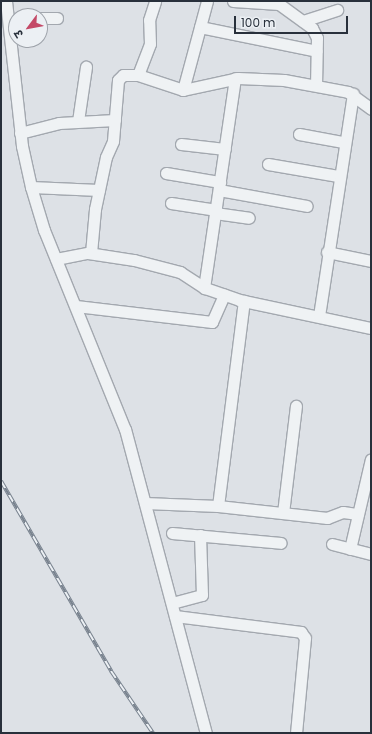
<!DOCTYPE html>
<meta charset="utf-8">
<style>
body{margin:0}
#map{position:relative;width:372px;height:734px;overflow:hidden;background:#dde1e6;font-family:Poppins,"Noto Sans Devanagari",sans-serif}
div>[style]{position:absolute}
.roads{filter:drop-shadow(1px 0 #a3a8af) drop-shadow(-1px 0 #a3a8af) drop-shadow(0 1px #a3a8af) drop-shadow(0 -1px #a3a8af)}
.minor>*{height:11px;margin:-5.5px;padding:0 5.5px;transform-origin:5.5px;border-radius:5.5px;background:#eff2f4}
.rail>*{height:4px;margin-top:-2px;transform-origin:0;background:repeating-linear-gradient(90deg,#ecf0f4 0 8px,#78828e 0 16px);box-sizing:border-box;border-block:1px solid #78828e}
span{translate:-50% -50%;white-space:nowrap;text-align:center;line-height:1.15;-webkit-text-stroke:3px #ecf0f4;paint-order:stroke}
.frame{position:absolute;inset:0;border:2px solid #28303b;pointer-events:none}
.north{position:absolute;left:8px;top:8px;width:40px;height:40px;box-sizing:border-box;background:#ecf0f4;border:1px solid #9ea3aa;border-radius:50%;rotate:238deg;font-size:11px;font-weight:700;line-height:16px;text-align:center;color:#28303b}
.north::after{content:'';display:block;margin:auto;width:14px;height:18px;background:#c44967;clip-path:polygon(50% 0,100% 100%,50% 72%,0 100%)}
.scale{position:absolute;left:234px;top:16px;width:114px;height:18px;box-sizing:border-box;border:2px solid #28303b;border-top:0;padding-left:5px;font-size:12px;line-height:14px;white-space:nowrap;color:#28303b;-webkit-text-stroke:3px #ecf0f4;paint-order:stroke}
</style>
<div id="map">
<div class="roads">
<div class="minor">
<div style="left:6px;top:1px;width:146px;rotate:83.7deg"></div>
<div style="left:22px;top:146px;width:42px;rotate:77.6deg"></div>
<div style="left:31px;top:187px;width:45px;rotate:73.2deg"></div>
<div style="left:44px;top:230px;width:215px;rotate:67.9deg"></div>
<div style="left:125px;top:429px;width:315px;rotate:75.1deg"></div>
<div style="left:233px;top:1px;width:46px;rotate:3.7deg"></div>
<div style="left:279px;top:4px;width:41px;rotate:36deg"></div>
<div style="left:312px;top:28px;width:11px;rotate:63deg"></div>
<div style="left:317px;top:38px;width:47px;rotate:91.2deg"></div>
<div style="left:40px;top:18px;width:17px"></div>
<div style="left:303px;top:21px;width:36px;rotate:-18deg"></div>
<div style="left:200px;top:27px;width:119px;rotate:11.6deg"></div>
<div style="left:138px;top:75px;width:33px;rotate:-69deg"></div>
<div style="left:150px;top:44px;width:24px;rotate:-92deg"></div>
<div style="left:149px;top:20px;width:20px;rotate:-72deg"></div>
<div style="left:183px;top:90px;width:92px;rotate:-74.9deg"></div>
<div style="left:78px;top:121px;width:55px;rotate:-81.6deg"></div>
<div style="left:20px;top:133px;width:40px;rotate:-14.4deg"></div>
<div style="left:59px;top:123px;width:56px;rotate:-3.1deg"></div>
<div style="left:299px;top:134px;width:45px;rotate:10.3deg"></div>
<div style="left:181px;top:144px;width:44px;rotate:6.5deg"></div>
<div style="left:268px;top:164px;width:71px;rotate:9.7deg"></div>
<div style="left:166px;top:173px;width:55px;rotate:9.5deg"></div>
<div style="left:31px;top:187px;width:68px;rotate:2.5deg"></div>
<div style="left:219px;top:190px;width:89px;rotate:10.3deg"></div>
<div style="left:171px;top:203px;width:46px;rotate:8.8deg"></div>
<div style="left:215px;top:213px;width:34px;rotate:8deg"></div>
<div style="left:327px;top:252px;width:45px;rotate:11.6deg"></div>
<div style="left:91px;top:253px;width:44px;rotate:-84.8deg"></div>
<div style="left:95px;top:209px;width:53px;rotate:-78.1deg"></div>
<div style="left:106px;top:157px;width:17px;rotate:-66deg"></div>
<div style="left:113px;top:141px;width:61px;rotate:-85.3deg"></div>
<div style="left:118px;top:80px;width:7px;rotate:-45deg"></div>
<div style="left:123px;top:75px;width:15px"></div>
<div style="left:138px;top:75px;width:47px;rotate:18.4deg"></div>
<div style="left:183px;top:90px;width:56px;rotate:-12.3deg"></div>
<div style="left:238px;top:78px;width:46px;rotate:2.5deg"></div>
<div style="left:284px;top:80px;width:65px;rotate:10.6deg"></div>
<div style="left:348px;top:92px;width:29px;rotate:36deg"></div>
<div style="left:56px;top:259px;width:33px;rotate:-11deg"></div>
<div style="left:88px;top:253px;width:47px;rotate:8.7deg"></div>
<div style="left:134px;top:260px;width:48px;rotate:14.6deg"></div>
<div style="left:180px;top:272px;width:30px;rotate:33deg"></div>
<div style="left:205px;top:288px;width:36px;rotate:19deg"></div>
<div style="left:239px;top:300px;width:135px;rotate:12deg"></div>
<div style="left:204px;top:288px;width:212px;rotate:-81.6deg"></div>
<div style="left:76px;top:306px;width:137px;rotate:6.7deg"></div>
<div style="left:212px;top:322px;width:30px;rotate:-66deg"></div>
<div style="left:319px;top:316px;width:225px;rotate:-81.3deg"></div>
<div style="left:145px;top:503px;width:73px;rotate:2.4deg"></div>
<div style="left:218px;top:506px;width:110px;rotate:6.3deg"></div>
<div style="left:327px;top:518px;width:17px;rotate:-21deg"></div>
<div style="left:343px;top:512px;width:15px;rotate:8deg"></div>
<div style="left:218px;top:506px;width:207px;rotate:-82.8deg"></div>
<div style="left:283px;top:513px;width:108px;rotate:-83.1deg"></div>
<div style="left:172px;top:533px;width:109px;rotate:5.2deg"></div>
<div style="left:332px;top:544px;width:40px;rotate:14.4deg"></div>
<div style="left:350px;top:549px;width:92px;rotate:-76.9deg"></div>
<div style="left:172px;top:603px;width:31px;rotate:-15deg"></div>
<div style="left:202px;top:595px;width:60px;rotate:-91.9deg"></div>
<div style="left:175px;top:616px;width:127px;rotate:7.2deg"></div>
<div style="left:301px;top:632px;width:7px;rotate:56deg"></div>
<div style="left:305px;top:638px;width:95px;rotate:95.4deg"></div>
</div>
</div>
<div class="rail">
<div style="left:1px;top:481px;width:220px;rotate:59.9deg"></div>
<div style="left:111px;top:671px;width:75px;rotate:55.9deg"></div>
</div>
<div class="frame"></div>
<div class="north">उ</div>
<div class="scale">100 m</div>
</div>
